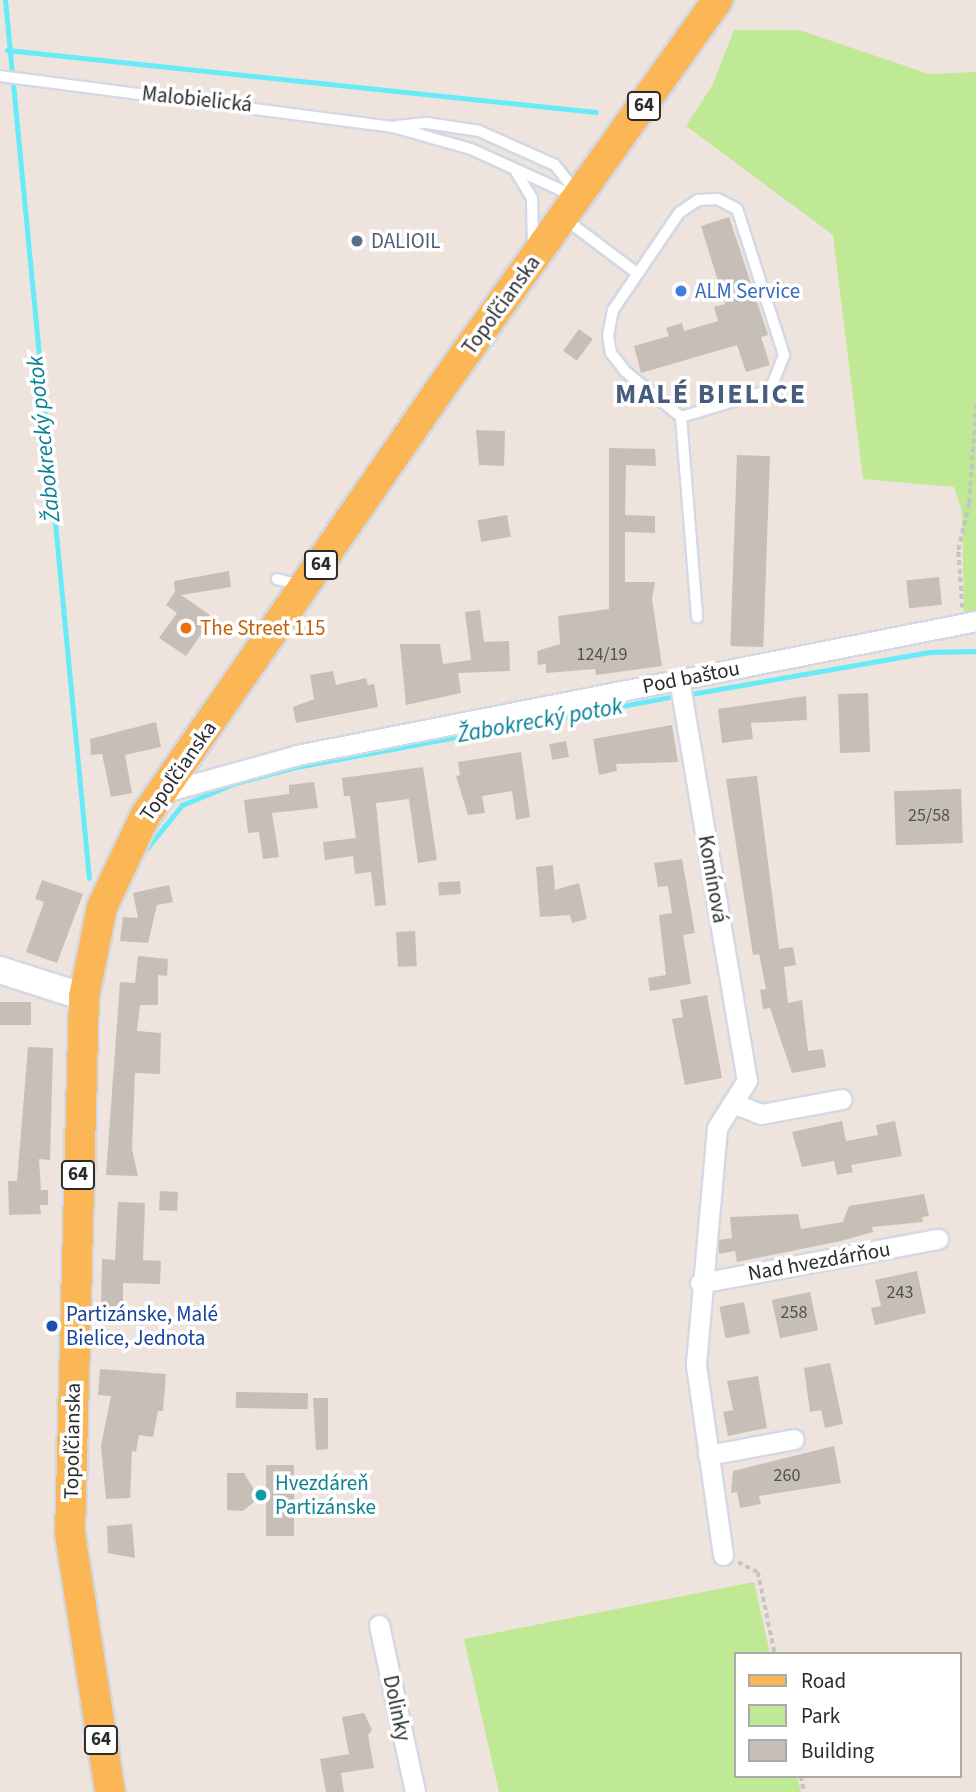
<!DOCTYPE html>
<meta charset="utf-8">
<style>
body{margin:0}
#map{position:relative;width:976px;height:1792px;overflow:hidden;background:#eee3dd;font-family:"Source Sans 3",sans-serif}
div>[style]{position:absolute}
.green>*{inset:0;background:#c0e995}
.stream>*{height:5px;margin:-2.5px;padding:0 2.5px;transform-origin:2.5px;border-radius:2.5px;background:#68ebf8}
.building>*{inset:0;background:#c6bfb8;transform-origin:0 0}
.path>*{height:3.5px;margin-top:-1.75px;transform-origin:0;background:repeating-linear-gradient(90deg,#c4c4c4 0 5px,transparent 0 8.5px)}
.roads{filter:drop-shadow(2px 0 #d2d9e5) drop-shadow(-2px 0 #d2d9e5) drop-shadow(0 2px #d2d9e5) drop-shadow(0 -2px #d2d9e5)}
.lane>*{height:10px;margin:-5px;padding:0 5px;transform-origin:5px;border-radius:5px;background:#fff}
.street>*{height:19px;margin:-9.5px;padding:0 9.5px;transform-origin:9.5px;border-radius:9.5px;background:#fff}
.secondary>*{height:26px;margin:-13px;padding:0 13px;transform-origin:13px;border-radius:13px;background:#fff}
.primary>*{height:30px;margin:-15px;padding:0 15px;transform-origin:15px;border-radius:15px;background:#fbb755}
.dots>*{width:19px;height:19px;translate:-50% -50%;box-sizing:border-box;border:4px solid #fff;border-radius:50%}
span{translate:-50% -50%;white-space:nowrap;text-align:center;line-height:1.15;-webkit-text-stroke:7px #fff;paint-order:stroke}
.number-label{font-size:18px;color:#52504e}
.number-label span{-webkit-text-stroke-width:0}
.shield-label span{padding:2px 5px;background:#fff;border:2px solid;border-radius:5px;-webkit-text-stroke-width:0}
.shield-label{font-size:19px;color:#2b2b2b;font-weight:700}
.street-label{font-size:21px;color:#2b2b2b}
.service-label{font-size:21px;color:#4e5e75}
.left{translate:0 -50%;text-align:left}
.shop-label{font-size:21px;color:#366cbe}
.food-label{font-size:21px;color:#c56008}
.transit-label{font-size:21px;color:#164399}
.culture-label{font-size:21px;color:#0d838f}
.water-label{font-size:23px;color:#048098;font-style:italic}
.district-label{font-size:28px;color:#485c80;font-weight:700;letter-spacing:2px}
.legend{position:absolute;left:734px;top:1652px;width:228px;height:126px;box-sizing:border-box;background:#fff;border:2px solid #aaa;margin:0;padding:9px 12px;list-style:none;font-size:21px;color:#2b2b2b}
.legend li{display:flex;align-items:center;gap:14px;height:35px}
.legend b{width:35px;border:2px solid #aaa}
</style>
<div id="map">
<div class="green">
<div style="clip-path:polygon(734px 30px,799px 30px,929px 74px,976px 72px,976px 610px,964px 614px,962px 511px,954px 487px,863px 479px,833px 235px,686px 126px,713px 84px)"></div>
<div style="clip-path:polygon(754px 1582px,770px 1654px,736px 1654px,736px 1776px,797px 1776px,801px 1792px,499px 1792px,464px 1639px)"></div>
</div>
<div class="stream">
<div style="left:5px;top:0;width:882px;rotate:84.54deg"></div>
<div style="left:7px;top:50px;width:592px;rotate:6.01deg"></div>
<div style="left:691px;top:694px;width:242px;rotate:-10deg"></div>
<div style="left:929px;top:652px;width:47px;rotate:-1.2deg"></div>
<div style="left:143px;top:853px;width:62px;rotate:-50.9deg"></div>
<div style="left:182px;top:805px;width:57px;rotate:-22.5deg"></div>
<div style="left:235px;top:783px;width:63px;rotate:-14.7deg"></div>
<div style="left:296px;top:767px;width:381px;rotate:-10.6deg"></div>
</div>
<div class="building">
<div style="clip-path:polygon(729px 217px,768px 335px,761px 337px,770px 365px,746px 372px,737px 345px,641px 373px,634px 346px,669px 336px,666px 328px,682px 323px,684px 331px,718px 321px,714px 307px,725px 304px,701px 226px)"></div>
<div style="left:579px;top:329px;width:17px;height:27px;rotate:36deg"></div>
<div style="clip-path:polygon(476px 430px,505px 431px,504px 466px,479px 465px)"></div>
<div style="clip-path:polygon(609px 448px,655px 449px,656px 466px,626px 465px,625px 515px,655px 516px,655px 533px,625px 532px,625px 582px,655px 582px,652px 599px,662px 666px,596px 675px,595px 669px,546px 673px,546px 664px,538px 665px,537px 651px,560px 644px,558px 616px,609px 609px)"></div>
<div style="left:737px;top:455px;width:33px;height:191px;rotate:2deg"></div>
<div style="left:507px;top:515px;width:22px;height:30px;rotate:80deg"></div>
<div style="clip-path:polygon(229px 571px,231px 587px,181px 595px,213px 617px,186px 656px,159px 638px,177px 613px,166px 605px,175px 592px,174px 581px)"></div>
<div style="left:939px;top:577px;width:28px;height:33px;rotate:84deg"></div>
<div style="clip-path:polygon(480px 610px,484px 642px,509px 641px,510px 671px,458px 673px,461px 693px,406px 705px,400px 644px,440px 644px,443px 664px,471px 660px,465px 612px)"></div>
<div style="clip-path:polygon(333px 671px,336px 685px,366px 678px,368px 685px,374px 684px,378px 707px,296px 723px,293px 707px,314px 699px,310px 675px)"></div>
<div style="left:868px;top:693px;width:59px;height:30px;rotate:88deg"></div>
<div style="clip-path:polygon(806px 696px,807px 720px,751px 723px,753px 739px,722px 743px,718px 709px)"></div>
<div style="clip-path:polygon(156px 722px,161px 747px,125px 755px,132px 793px,111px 797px,102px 754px,91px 755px,90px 739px)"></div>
<div style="clip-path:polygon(672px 725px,678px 762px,616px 764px,617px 771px,599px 775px,593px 739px)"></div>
<div style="left:566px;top:741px;width:16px;height:17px;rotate:79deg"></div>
<div style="clip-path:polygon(521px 752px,530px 817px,516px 820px,512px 791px,482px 796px,485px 813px,468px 815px,456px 776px,460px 775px,458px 762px)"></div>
<div style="clip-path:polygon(423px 767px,437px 860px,418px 863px,409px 799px,376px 803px,386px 905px,375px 906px,371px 872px,355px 874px,353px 856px,325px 860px,323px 842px,356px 838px,350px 796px,344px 796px,342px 778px)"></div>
<div style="clip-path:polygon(757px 776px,779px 949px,793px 947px,796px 965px,784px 967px,788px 1003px,802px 1000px,808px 1051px,823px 1049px,826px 1067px,792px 1073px,770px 1008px,763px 1009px,760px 990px,766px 989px,759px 954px,753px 955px,726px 779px)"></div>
<div style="clip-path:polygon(314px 782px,318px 808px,272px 813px,279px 857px,263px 859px,259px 832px,248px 833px,244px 800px,289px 794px,289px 785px)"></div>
<div style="left:961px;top:789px;width:54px;height:67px;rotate:88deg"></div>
<div style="clip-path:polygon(682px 859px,695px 933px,683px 935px,691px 984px,650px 991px,648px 978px,666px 975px,659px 915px,672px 913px,668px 886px,658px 887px,654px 863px)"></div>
<div style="clip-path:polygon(553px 865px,555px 890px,579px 883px,587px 919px,572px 923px,570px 915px,540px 917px,536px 867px)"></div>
<div style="clip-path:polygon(42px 880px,83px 894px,57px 963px,26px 952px,44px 902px,35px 899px)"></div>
<div style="left:460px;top:881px;width:13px;height:22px;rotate:86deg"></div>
<div style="clip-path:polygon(169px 885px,173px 902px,157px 905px,148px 943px,120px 941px,123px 917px,138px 918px,133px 893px)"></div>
<div style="left:415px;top:931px;width:35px;height:19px;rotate:87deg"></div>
<div style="clip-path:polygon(138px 956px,168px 959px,167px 976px,158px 975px,158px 1005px,140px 1005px,137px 1031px,161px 1033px,160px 1074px,135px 1073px,132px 1149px,138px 1176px,106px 1175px,120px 982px,135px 983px)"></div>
<div style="clip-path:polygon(707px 995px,722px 1078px,685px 1085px,672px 1019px,683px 1017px,680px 1000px)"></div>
<div style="left:0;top:1002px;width:31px;height:23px"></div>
<div style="clip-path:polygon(28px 1047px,53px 1048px,50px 1160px,39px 1159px,41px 1190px,48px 1190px,48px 1205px,40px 1205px,41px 1214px,9px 1215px,8px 1181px,17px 1181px)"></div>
<div style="clip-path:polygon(842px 1121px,846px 1141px,878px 1135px,876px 1125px,895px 1121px,902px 1156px,851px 1165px,853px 1172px,837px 1175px,834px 1161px,802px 1167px,792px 1132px)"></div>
<div style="left:160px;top:1191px;width:18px;height:19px;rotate:3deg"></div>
<div style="clip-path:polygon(924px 1194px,929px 1216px,922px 1217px,923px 1222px,872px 1227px,873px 1232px,841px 1241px,737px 1262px,735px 1251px,719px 1254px,719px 1240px,732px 1238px,730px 1217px,798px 1214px,801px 1229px,843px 1222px,849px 1206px)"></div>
<div style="clip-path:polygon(118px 1202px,145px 1203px,143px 1260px,161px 1261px,160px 1284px,123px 1283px,123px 1307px,101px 1307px,102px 1259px,115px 1260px)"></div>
<div style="clip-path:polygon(917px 1271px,926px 1313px,875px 1325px,871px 1308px,881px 1306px,875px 1280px)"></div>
<div style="left:810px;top:1292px;width:39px;height:39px;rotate:78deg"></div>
<div style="left:744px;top:1302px;width:32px;height:25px;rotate:79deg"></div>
<div style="clip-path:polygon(830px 1363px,843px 1424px,825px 1428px,821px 1410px,810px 1412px,804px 1368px)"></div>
<div style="clip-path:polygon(100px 1369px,166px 1374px,163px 1411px,158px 1411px,153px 1437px,139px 1435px,136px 1452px,132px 1451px,130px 1498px,106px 1499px,101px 1446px,111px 1396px,98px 1395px)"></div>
<div style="clip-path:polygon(758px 1376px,767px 1428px,728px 1436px,723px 1412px,733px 1410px,727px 1381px)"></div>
<div style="left:236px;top:1392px;width:72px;height:16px;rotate:1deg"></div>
<div style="clip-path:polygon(313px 1398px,328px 1398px,328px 1449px,316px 1450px)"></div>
<div style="clip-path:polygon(834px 1446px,841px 1483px,759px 1496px,761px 1504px,740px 1508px,737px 1492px,731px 1493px,733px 1471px)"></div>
<div style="left:266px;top:1465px;width:28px;height:71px"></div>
<div style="clip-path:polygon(227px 1473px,244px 1473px,259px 1498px,243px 1511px,227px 1510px)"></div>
<div style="clip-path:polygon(132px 1524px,135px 1558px,108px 1553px,107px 1526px)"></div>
<div style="clip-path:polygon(364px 1713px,372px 1730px,368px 1735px,374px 1768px,341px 1773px,344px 1792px,326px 1792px,320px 1759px,349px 1754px,342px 1717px)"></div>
</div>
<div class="path">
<div style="left:962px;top:608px;width:58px;rotate:-93.9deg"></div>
<div style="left:958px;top:550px;width:48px;rotate:-76.8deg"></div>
<div style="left:969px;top:503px;width:100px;rotate:-86deg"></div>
<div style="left:738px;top:1562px;width:22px;rotate:27deg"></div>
<div style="left:758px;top:1572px;width:84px;rotate:78.3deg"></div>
<div style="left:801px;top:1776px;width:16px;rotate:79deg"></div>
</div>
<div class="roads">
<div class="lane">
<div style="left:0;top:76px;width:396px;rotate:7.4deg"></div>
<div style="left:393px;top:127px;width:81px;rotate:15.8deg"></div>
<div style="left:471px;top:149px;width:113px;rotate:24.5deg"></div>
<div style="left:397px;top:126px;width:30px;rotate:-6deg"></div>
<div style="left:427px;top:123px;width:53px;rotate:8.7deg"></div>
<div style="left:479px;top:131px;width:83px;rotate:24.1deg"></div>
<div style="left:555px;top:165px;width:36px;rotate:52deg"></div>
<div style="left:515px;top:170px;width:33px;rotate:59deg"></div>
<div style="left:532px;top:198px;width:47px;rotate:88.8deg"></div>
<div style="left:565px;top:219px;width:91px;rotate:37deg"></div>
<div style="left:681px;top:417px;width:93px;rotate:-16.9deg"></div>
<div style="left:770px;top:390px;width:38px;rotate:-68deg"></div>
<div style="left:784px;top:355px;width:153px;rotate:-107.8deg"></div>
<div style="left:737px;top:209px;width:22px;rotate:-153deg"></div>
<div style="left:717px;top:199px;width:19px;rotate:177deg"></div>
<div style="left:698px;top:200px;width:23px;rotate:146deg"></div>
<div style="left:679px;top:213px;width:117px;rotate:124.2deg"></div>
<div style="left:613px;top:310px;width:25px;rotate:101deg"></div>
<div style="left:608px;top:335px;width:18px;rotate:81deg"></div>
<div style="left:611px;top:353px;width:24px;rotate:52deg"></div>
<div style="left:626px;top:372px;width:71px;rotate:39.3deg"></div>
<div style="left:681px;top:417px;width:201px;rotate:85.4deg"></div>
<div style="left:277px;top:579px;width:23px;rotate:15deg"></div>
</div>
<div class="street">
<div style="left:679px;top:679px;width:407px;rotate:80.4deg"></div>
<div style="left:747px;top:1080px;width:57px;rotate:122deg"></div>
<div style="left:717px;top:1128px;width:238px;rotate:95.1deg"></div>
<div style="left:696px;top:1365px;width:192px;rotate:81.9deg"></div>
<div style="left:161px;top:793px;width:141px;rotate:-15.6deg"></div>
<div style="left:297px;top:755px;width:692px;rotate:-11.16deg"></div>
<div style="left:735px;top:1104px;width:28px;rotate:21deg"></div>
<div style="left:761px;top:1114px;width:82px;rotate:-10.5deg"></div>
<div style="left:700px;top:1283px;width:242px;rotate:-10.5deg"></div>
<div style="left:708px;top:1455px;width:87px;rotate:-10.5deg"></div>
<div style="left:379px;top:1625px;width:171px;rotate:77.8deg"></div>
</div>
<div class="secondary">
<div style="left:0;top:970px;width:88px;rotate:17.8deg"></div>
</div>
<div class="primary">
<div style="left:110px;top:1792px;width:261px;rotate:-98.8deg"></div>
<div style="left:70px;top:1534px;width:537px;rotate:-88.51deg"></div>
<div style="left:84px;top:997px;width:92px;rotate:-78.7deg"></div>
<div style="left:102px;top:907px;width:101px;rotate:-64.7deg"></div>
<div style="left:145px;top:816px;width:533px;rotate:-55.33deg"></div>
<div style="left:448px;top:378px;width:465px;rotate:-54.5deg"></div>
</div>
</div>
<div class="dots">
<div style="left:357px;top:241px;background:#5c6f8a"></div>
<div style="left:681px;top:291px;background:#3f7fe0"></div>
<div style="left:186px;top:628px;background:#e8710a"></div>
<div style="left:52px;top:1326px;background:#1a4fb4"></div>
<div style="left:261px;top:1495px;background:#0f9aa8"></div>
</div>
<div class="number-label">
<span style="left:602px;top:655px">124/19</span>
<span style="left:929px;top:816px">25/58</span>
<span style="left:900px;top:1293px">243</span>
<span style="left:794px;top:1313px">258</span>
<span style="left:787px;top:1476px">260</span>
</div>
<div class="shield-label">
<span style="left:644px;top:106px">64</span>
<span style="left:321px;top:565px">64</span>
<span style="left:78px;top:1175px">64</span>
<span style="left:101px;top:1740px">64</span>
</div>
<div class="street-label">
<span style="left:197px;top:99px;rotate:6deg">Malobielická</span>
<span style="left:501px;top:305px;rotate:-54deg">Topoľčianska</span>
<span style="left:691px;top:677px;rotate:-11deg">Pod baštou</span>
<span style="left:178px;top:771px;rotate:-55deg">Topoľčianska</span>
<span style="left:713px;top:879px;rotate:80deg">Komínová</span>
<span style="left:819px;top:1261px;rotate:-10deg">Nad hvezdárňou</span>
<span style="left:72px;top:1441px;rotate:-89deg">Topoľčianska</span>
<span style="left:397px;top:1708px;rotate:78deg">Dolinky</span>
</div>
<div class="service-label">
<span class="left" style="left:371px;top:241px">DALIOIL</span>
</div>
<div class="shop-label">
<span class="left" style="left:695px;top:291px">ALM Service</span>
</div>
<div class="food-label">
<span class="left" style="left:200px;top:628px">The Street 115</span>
</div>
<div class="transit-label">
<span class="left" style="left:66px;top:1326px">Partizánske, Malé<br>Bielice, Jednota</span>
</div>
<div class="culture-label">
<span class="left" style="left:275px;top:1495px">Hvezdáreň<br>Partizánske</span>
</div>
<div class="water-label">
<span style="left:44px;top:439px;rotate:-96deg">Žabokrecký potok</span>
<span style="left:540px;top:721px;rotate:-10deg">Žabokrecký potok</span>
</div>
<div class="district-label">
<span style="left:711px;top:394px">MALÉ BIELICE</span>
</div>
<ul class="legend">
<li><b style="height:9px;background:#fbb755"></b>Road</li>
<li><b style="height:19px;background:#c0e995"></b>Park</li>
<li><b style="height:19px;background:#c6bfb8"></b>Building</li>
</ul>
</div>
